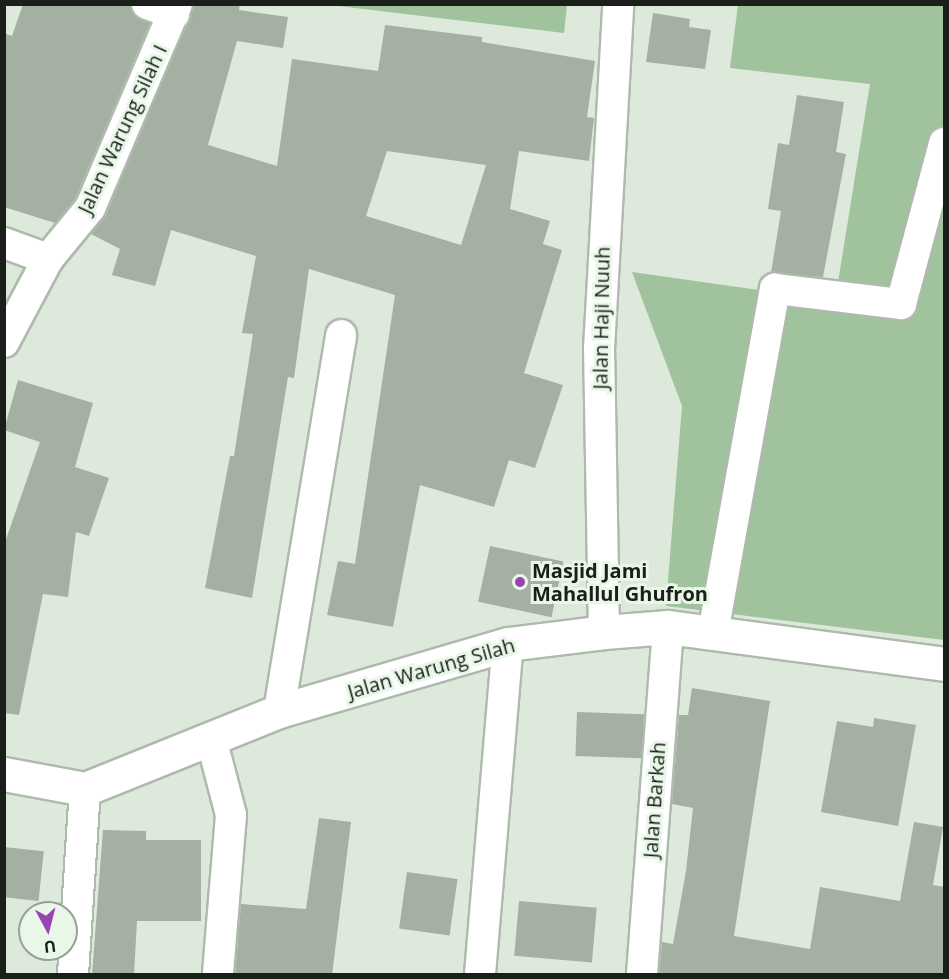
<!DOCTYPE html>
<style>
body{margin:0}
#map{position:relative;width:949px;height:979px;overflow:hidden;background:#dce9db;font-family:"Open Sans",sans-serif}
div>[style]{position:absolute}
.forest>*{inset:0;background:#a0c29d}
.building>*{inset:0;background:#a3b0a2;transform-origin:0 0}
.roads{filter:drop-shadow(2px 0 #aebaac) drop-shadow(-2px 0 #aebaac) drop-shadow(0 2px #aebaac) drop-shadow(0 -2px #aebaac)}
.minor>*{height:30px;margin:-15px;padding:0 15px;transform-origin:15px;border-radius:15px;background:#fff}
.tertiary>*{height:33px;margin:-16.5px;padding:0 16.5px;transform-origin:16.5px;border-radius:16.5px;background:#fff}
.dots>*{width:16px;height:16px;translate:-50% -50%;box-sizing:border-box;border:3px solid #e9f7e8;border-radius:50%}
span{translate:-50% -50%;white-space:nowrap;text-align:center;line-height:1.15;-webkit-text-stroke:6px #e9f7e8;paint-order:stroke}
.street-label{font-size:20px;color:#1a1f19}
.poi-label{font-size:20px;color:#1a1f19;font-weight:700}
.left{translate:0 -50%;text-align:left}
.frame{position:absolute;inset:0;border:6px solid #1a1f19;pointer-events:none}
.north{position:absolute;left:18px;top:901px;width:60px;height:60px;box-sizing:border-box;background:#e9f7e8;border:2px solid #96a195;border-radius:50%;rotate:173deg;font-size:16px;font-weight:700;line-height:24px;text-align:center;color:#1a1f19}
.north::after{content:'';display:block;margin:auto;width:21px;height:27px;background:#9844b3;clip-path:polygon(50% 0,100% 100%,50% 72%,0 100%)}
</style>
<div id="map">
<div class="forest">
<div style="clip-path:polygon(330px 5px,567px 5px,564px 33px)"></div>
<div style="clip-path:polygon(738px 5px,944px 5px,944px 640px,666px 606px,682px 406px,632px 272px,835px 301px,870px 84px,730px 68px)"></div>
</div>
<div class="building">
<div style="clip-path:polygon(23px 4px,130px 4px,134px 15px,150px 23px,75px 199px,55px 223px,4px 207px,4px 33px,12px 36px)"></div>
<div style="clip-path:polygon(evenodd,194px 4px,240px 4px,239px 10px,288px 17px,283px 48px,237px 41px,208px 145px,277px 166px,292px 59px,378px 71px,385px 25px,482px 37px,482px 42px,595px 61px,587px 117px,594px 118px,589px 161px,519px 151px,510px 209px,550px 221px,543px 244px,562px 250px,524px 373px,563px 385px,535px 468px,509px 460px,494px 507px,420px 485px,393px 627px,327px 615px,338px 561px,355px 564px,395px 295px,309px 269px,294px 378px,288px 377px,252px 598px,205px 588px,230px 456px,234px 456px,253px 334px,242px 333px,256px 256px,171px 230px,155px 286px,112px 275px,120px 249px,91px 234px,106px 215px,194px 4px,387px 151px,486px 165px,461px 245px,366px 216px,387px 151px)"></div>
<div style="clip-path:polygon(653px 13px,690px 19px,689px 27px,711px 30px,705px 69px,646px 62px)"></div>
<div style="clip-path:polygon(797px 95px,844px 102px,836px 152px,846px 154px,823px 277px,771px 273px,781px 211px,768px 209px,778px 143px,789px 145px)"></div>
<div style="clip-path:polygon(18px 380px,93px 403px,75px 467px,109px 478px,89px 536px,76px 532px,68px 597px,43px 594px,19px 715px,4px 713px,4px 545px,40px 442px,4px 430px)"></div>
<div style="left:490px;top:546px;width:75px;height:57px;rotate:12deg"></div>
<div style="clip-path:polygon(692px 688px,770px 701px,734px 936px,810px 949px,820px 887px,900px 901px,914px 822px,943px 827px,933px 885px,945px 887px,945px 975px,659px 975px,662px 942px,673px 944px,686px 871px,693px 808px,672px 804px,679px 715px,688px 715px)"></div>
<div style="left:577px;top:712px;width:67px;height:44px;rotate:2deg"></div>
<div style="clip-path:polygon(874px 718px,916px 725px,898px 826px,821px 812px,837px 721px,873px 727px)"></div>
<div style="clip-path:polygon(319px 818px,351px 822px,332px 975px,235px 975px,241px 904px,306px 909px)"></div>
<div style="clip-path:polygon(103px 830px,146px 831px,146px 840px,201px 840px,201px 921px,137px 921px,134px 975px,92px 975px)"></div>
<div style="left:4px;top:847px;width:40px;height:50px;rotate:6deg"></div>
<div style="left:407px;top:872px;width:51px;height:57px;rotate:8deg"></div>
<div style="left:519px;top:901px;width:78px;height:55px;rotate:5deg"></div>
</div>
<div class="roads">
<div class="minor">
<div style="left:147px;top:4px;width:29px;rotate:20deg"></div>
<div style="left:4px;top:243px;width:47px;rotate:20deg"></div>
<div style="left:4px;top:342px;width:94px;rotate:-62.1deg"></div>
<div style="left:48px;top:259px;width:66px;rotate:-50.5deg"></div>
<div style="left:90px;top:208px;width:222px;rotate:-66.9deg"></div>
<div style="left:604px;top:632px;width:283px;rotate:-91deg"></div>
<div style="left:599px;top:349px;width:346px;rotate:-86.8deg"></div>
<div style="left:713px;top:633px;width:350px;rotate:-79.8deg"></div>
<div style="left:775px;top:289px;width:127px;rotate:6.8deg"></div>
<div style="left:901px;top:304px;width:167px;rotate:-75deg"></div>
<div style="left:279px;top:711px;width:381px;rotate:-80.6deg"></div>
<div style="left:212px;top:742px;width:75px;rotate:75.4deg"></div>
<div style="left:231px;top:815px;width:160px;rotate:94.7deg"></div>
<div style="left:73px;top:974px;width:185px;rotate:-86.3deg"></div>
<div style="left:480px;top:974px;width:331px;rotate:-85.2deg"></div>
<div style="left:642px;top:974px;width:348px;rotate:-85.7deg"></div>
</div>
<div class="tertiary">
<div style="left:4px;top:774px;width:82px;rotate:10.5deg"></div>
<div style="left:85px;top:789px;width:209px;rotate:-21.9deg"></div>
<div style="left:279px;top:711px;width:239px;rotate:-16.3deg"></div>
<div style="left:508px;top:644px;width:97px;rotate:-7.1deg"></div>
<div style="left:604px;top:632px;width:64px;rotate:-4.5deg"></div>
<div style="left:668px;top:627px;width:278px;rotate:7.6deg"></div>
</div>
</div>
<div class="dots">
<div style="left:520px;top:582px;background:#9844b3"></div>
</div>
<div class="street-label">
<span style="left:122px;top:129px;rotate:-65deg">Jalan Warung Silah I</span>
<span style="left:601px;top:318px;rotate:-89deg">Jalan Haji Nuuh</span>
<span style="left:431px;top:668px;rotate:-16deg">Jalan Warung Silah</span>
<span style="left:654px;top:800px;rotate:-86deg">Jalan Barkah</span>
</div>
<div class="poi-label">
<span class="left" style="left:532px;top:582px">Masjid Jami<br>Mahallul Ghufron</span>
</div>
<div class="frame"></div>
<div class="north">U</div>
</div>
